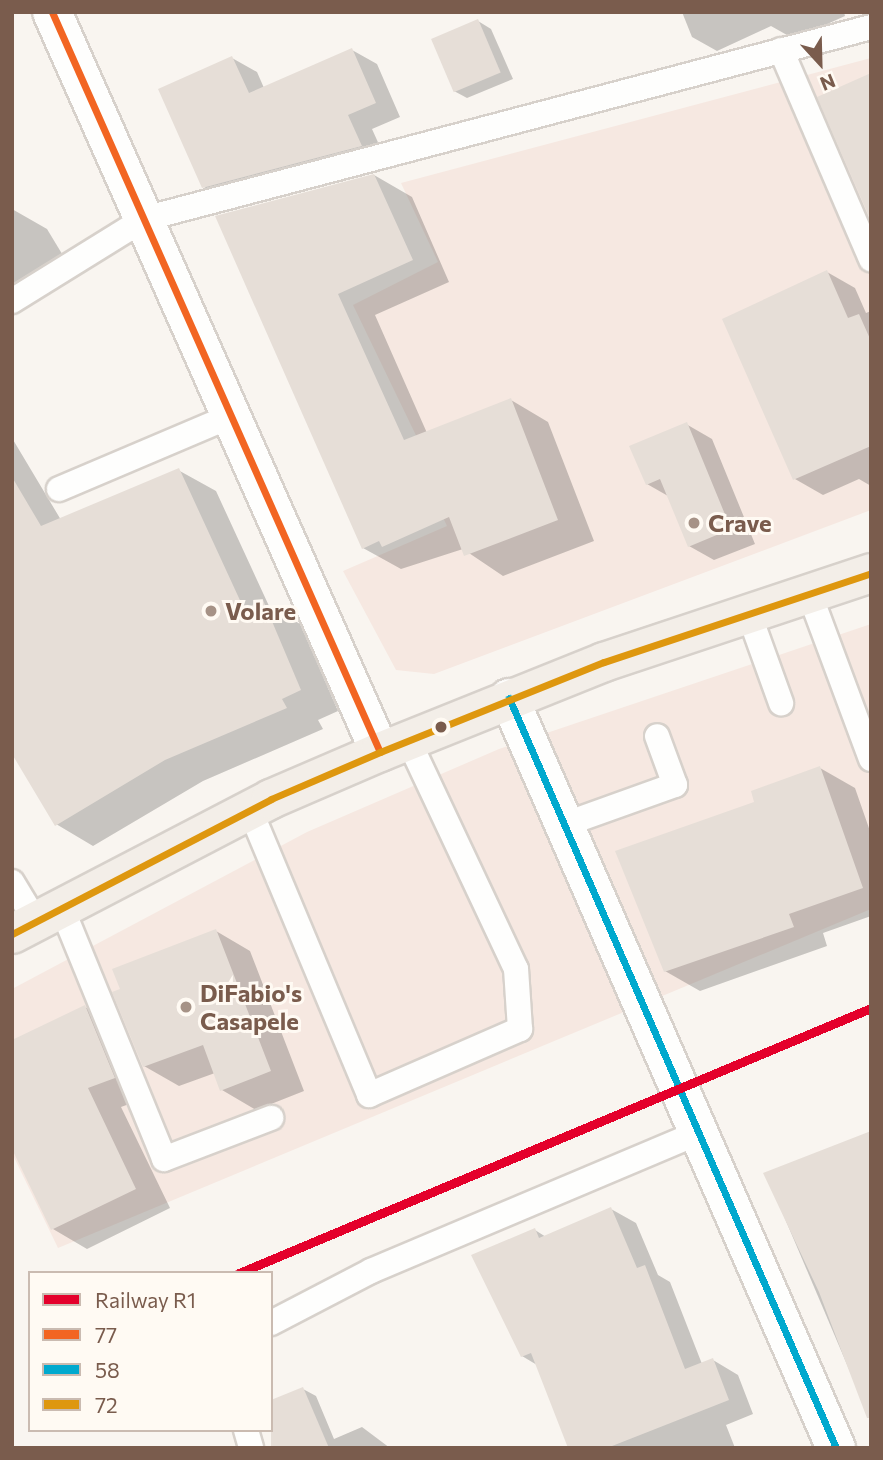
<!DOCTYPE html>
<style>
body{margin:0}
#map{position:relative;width:883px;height:1460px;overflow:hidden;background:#f9f5f0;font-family:Commissioner,sans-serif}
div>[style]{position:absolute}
.commercial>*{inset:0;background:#f6e8e1}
.shadow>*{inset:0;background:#0003}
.building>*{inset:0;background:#e6ded7;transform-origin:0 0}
.roads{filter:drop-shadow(2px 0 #d7d1cb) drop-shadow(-2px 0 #d7d1cb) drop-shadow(0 2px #d7d1cb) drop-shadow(0 -2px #d7d1cb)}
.service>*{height:24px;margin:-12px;padding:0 12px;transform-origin:12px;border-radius:12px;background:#fefefd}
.minor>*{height:38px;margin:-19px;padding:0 19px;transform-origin:19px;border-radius:19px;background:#fefefd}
.primary>*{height:38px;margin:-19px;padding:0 19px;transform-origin:19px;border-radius:19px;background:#f3eee8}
.bus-1>*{height:7px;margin:-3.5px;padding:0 3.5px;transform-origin:3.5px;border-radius:3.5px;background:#f26522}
.bus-2>*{height:7px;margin:-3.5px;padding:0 3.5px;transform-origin:3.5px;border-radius:3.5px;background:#00a9ce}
.bus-3>*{height:7px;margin:-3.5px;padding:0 3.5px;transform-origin:3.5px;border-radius:3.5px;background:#de970f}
.rail-1>*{height:9px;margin:-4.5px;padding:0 4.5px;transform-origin:4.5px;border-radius:4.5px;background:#e4002b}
.dots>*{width:19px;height:19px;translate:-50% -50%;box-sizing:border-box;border:4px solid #fffaf3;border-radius:50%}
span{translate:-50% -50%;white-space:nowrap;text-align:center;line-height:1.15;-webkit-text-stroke:6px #fffaf3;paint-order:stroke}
.poi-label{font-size:24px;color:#7a5c4d;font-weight:700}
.left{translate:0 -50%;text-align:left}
.frame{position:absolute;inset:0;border:14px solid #7a5c4d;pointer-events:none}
.legend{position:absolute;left:28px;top:1271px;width:245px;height:161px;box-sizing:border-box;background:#fffaf3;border:2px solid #cabbb1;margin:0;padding:9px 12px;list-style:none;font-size:21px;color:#7a5c4d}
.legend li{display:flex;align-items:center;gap:14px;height:35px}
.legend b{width:35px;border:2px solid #cabbb1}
.north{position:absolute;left:785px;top:28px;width:70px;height:70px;-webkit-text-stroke:5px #fffaf3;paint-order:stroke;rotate:158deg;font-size:19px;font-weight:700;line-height:28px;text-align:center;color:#7a5c4d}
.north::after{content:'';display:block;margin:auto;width:24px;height:32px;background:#7a5c4d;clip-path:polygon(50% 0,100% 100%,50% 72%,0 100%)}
</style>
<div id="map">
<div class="commercial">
<div style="clip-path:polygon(871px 58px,871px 510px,434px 674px,396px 670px,343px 571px,447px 526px,430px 489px,439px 483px,353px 305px,438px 262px,401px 183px)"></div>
<div style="clip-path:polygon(871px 624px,871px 909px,58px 1248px,12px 1153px,12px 989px,307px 832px,499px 749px)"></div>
</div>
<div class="shadow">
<div style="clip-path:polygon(682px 12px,844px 12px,845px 16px,794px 39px,771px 26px,717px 51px,692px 37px)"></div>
<div style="clip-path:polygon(478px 21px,491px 29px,513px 79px,467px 98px,454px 91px)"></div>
<div style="clip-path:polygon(352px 50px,377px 64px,400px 117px,372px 129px,386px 160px,229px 202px,204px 187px,232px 58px,257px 72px,264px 88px)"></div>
<div style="clip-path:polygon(374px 175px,412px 197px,449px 282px,375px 315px,427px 433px,511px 400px,548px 422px,594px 541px,503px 576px,463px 549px,401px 569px,363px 548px,217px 217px)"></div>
<div style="clip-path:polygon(12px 209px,47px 229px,76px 277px,12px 316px)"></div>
<div style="clip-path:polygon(827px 272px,855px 288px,866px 313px,871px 311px,871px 486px,859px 479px,823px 495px,795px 479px)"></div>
<div style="clip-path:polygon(686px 424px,712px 439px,755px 544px,714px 560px,689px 546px,668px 496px,647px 484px)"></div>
<div style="clip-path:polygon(12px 438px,61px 520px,178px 470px,216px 491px,269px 606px,300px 624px,338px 711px,318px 720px,323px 729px,203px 781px,93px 846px,56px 824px,12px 750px)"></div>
<div style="clip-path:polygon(820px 768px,855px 788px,871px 834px,871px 916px,823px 933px,827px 946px,700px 991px,665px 971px,757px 803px)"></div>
<div style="clip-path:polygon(216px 931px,250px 951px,304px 1091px,256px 1110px,222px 1090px,215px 1073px,179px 1086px,144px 1066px)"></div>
<div style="clip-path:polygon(85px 1007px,120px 1027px,148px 1097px,121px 1107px,170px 1208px,87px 1249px,53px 1229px)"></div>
<div style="clip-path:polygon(871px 1135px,871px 1421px,766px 1174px)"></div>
<div style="clip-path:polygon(611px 1209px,636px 1223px,658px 1275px,670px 1282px,702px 1364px,713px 1360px,738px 1375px,753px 1414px,726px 1425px,735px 1448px,569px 1448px,537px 1365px,522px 1356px,535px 1230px,546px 1237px)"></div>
<div style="clip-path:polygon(303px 1389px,316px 1396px,334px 1439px,362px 1427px,390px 1448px,278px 1448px,270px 1430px)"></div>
</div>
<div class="building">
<div style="left:478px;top:19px;width:58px;height:51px;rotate:67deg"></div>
<div style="clip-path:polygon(352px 48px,376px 103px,348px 115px,362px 146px,202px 188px,158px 89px,232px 56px,249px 93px)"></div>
<div style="clip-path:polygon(871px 73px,871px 221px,817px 97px)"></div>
<div style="clip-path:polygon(374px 174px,413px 260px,338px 294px,404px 440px,511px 398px,558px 520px,464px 556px,449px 517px,382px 547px,379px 541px,362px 549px,215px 216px)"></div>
<div style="clip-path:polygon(827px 270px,848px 318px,859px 314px,871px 341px,871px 446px,793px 480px,722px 319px)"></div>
<div style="clip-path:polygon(687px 422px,731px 529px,688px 547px,660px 479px,646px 485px,629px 446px)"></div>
<div style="clip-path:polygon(179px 468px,244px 609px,263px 600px,301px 690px,282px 699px,287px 708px,165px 760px,55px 826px,12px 754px,12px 477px,41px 526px)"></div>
<div style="clip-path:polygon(820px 766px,863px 888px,789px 914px,794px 927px,664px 972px,615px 851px,754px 802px,751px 791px)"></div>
<div style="clip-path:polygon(216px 929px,271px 1071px,220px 1091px,203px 1045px,143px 1067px,112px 992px,120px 989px,112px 969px)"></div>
<div style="clip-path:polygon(85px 1005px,115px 1078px,88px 1088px,136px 1189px,51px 1230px,12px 1149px,12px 1040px)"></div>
<div style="clip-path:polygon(871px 1131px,871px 1418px,867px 1418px,819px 1292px,763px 1173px)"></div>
<div style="clip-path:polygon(611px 1207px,637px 1268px,645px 1265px,685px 1369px,713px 1358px,729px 1400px,607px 1448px,568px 1448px,531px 1353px,521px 1357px,471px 1255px,535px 1228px,539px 1238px)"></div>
<div style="clip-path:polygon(303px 1387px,329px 1448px,271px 1448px,271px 1400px)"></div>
</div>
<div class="roads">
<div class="service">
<div style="left:781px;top:50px;width:228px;rotate:66.7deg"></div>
<div style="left:12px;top:301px;width:155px;rotate:-31.8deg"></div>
<div style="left:144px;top:219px;width:752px;rotate:-14.79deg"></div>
<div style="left:59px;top:489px;width:187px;rotate:-23deg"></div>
<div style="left:810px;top:595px;width:175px;rotate:69.6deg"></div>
<div style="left:749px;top:614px;width:95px;rotate:70.2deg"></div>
<div style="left:250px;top:810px;width:309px;rotate:67.3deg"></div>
<div style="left:369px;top:1095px;width:165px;rotate:-23.6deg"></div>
<div style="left:520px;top:1029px;width:60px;rotate:-93.8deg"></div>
<div style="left:516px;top:969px;width:253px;rotate:-115.2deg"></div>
<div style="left:563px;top:825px;width:119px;rotate:-19.7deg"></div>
<div style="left:675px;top:785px;width:52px;rotate:-110.2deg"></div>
<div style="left:12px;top:882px;width:44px;rotate:58.8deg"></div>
<div style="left:61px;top:906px;width:273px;rotate:67.8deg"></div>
<div style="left:164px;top:1159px;width:115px;rotate:-21deg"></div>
<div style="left:271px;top:1323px;width:113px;rotate:-27.5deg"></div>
<div style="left:371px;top:1271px;width:353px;rotate:-22.9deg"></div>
<div style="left:246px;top:1430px;width:19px;rotate:74deg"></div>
</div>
<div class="minor">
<div style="left:52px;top:12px;width:809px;rotate:66.1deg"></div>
<div style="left:509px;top:698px;width:818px;rotate:66.44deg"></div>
</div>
<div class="primary">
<div style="left:12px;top:934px;width:292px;rotate:-27.5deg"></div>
<div style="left:271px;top:799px;width:119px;rotate:-23.3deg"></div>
<div style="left:380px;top:752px;width:241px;rotate:-21.9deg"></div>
<div style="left:604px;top:662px;width:281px;rotate:-18.4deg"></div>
</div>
</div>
<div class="bus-1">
<div style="left:52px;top:12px;width:809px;rotate:66.1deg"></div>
</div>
<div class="bus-2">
<div style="left:509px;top:698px;width:818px;rotate:66.44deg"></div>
</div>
<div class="bus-3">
<div style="left:12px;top:934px;width:292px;rotate:-27.5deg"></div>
<div style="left:271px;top:799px;width:119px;rotate:-23.3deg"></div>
<div style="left:380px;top:752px;width:241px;rotate:-21.9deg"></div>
<div style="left:604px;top:662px;width:281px;rotate:-18.4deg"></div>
</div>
<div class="rail-1">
<div style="left:239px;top:1273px;width:685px;rotate:-22.75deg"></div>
</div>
<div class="dots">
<div style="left:694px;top:523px;background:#a69286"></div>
<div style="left:211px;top:611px;background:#a69286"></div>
<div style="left:441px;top:727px;background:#7a5c4d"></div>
<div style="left:186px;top:1007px;background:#a69286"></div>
</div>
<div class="poi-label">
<span class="left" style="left:708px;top:523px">Crave</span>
<span class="left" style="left:225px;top:611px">Volare</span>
<span class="left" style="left:200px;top:1007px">DiFabio's<br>Casapele</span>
</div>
<div class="frame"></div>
<ul class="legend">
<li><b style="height:9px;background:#e4002b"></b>Railway R1</li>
<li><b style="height:9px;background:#f26522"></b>77</li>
<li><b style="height:9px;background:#00a9ce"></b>58</li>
<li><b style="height:9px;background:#de970f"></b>72</li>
</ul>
<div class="north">N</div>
</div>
